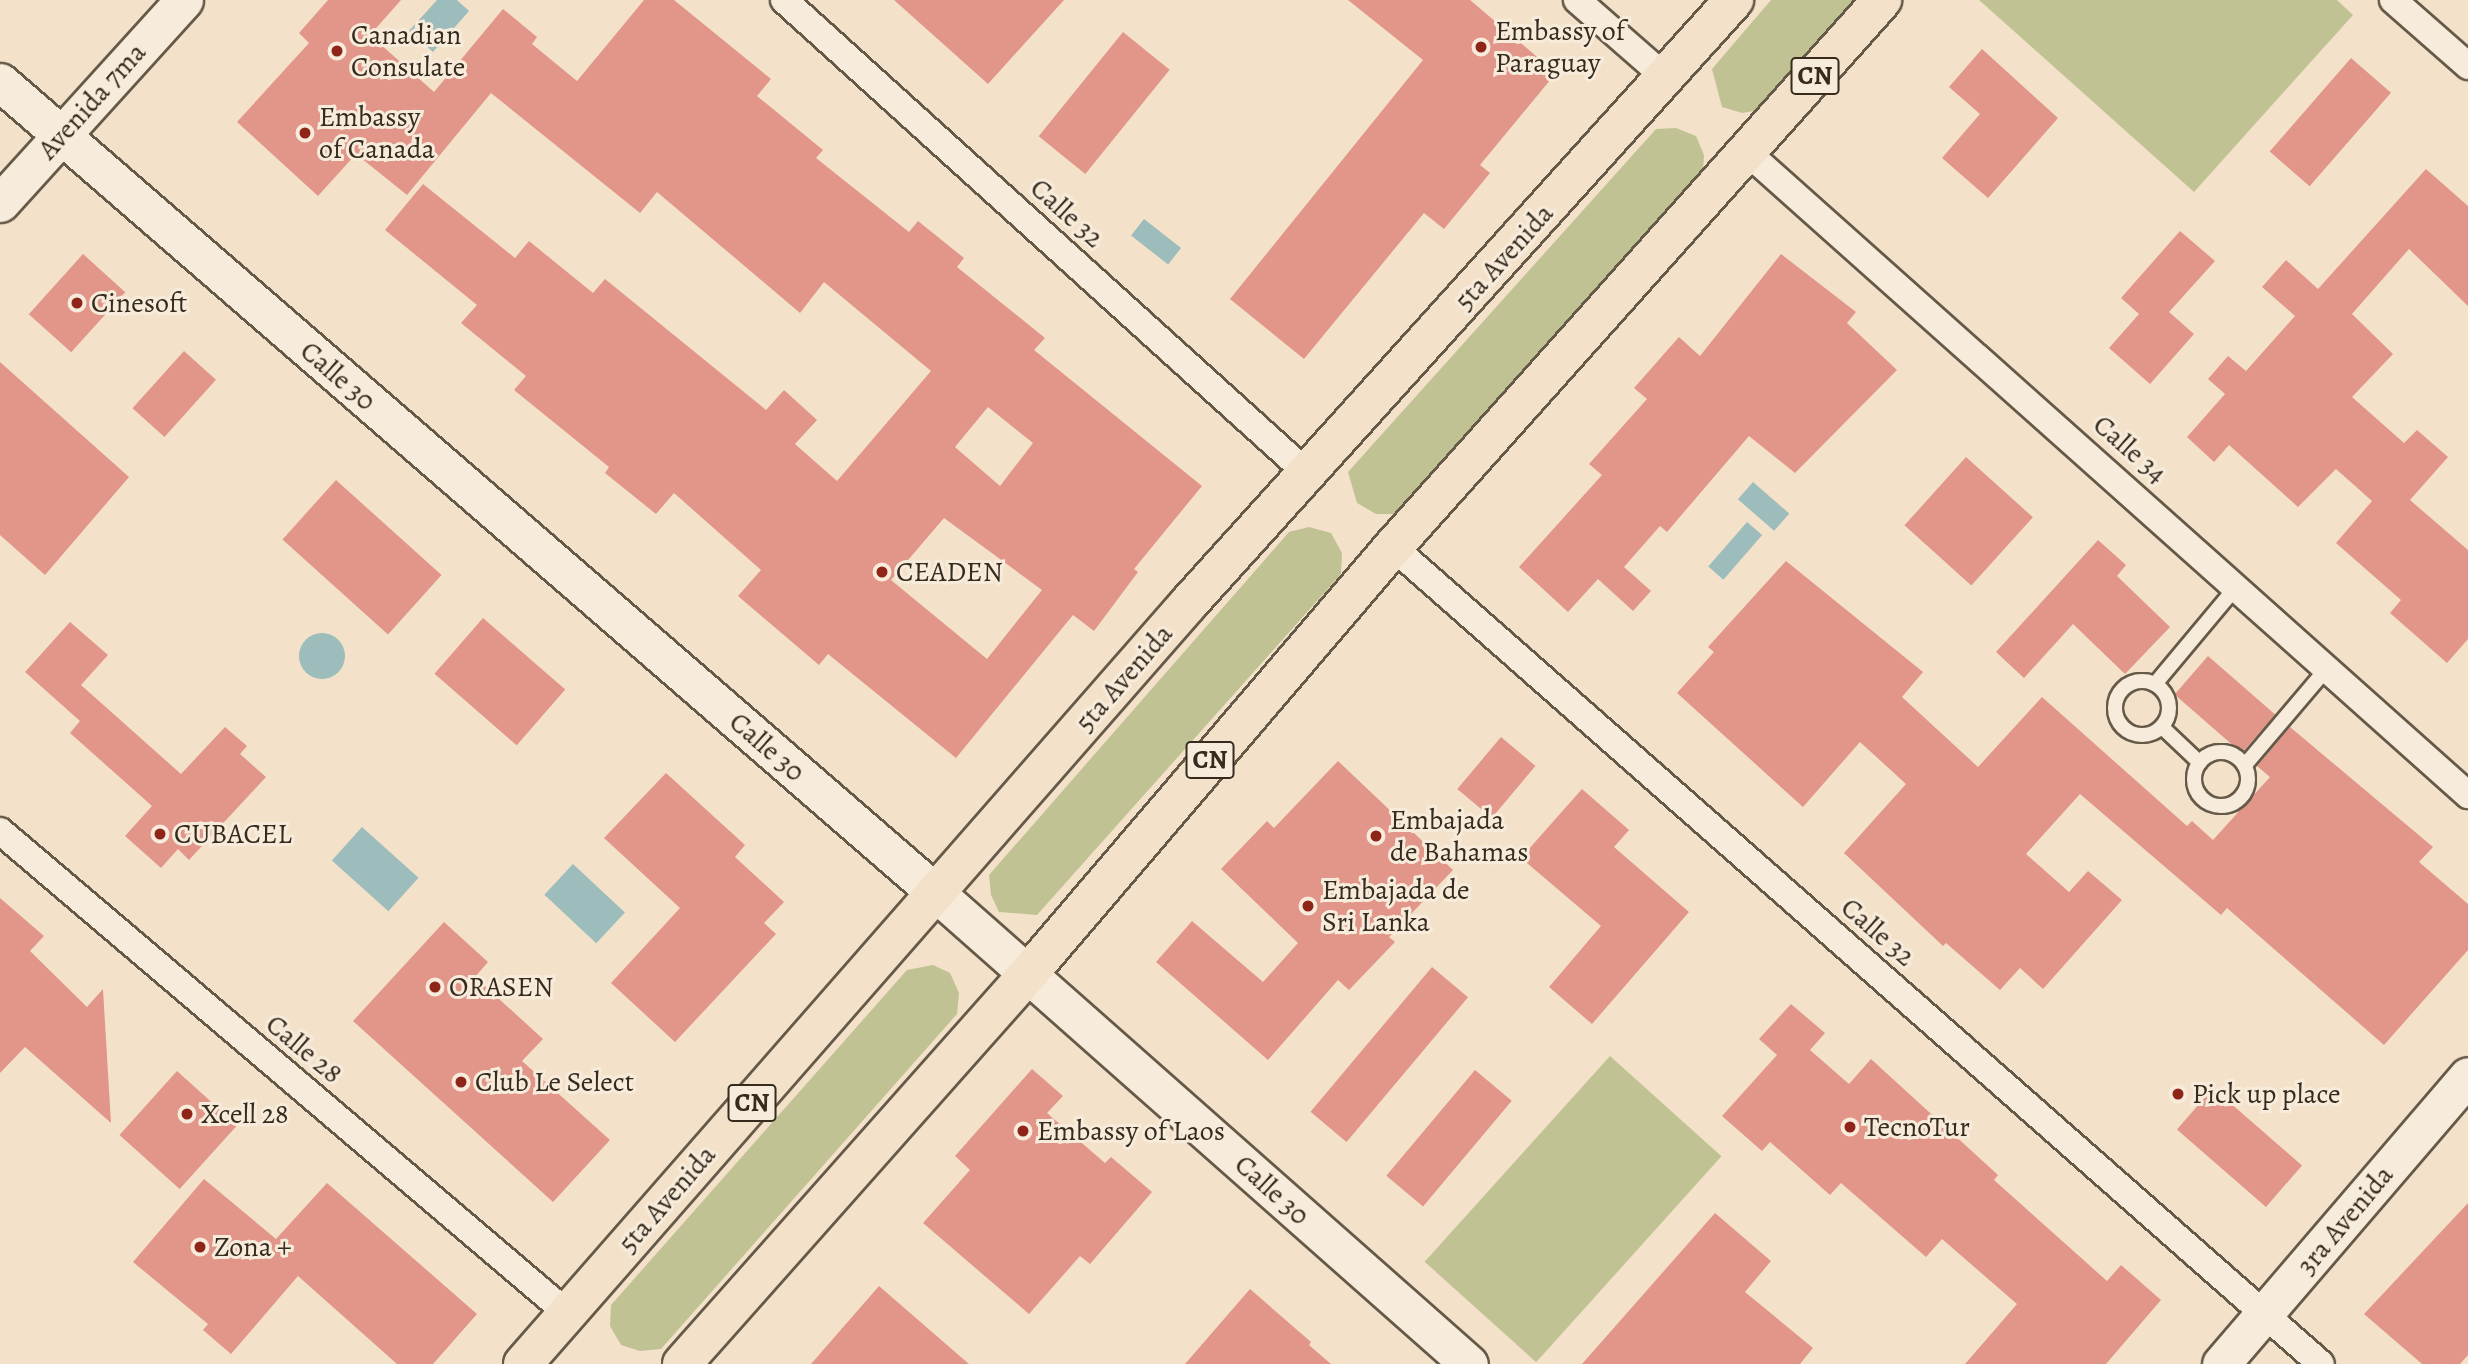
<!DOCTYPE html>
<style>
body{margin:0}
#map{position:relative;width:2468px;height:1364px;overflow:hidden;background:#f3e2c9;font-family:Alegreya,serif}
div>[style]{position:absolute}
.green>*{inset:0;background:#c1c293;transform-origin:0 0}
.water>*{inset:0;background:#9dbcbc;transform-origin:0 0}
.round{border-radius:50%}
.building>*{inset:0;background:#e29689;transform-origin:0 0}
.roads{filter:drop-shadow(2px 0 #655948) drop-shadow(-2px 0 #655948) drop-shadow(0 2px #655948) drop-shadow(0 -2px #655948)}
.lane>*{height:14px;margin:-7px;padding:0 7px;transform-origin:7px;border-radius:7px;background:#f7ecdc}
.lane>.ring{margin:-7px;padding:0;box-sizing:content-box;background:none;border:14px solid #f7ecdc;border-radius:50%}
.street>*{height:26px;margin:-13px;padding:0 13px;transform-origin:13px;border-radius:13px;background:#f7ecdc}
.secondary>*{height:37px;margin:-18.5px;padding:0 18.5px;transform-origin:18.5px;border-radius:18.5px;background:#f7ecdc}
.highway>*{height:38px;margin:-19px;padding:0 19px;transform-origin:19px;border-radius:19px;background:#f3e2c9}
.dots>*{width:19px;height:19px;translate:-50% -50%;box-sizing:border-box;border:4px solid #f7ecdc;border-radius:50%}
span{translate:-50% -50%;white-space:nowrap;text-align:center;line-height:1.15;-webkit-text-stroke:6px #f7ecdc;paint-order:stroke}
.shield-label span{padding:2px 5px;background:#f7ecdc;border:2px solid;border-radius:5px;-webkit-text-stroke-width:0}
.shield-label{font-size:26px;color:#362b1d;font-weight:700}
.poi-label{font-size:28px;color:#362b1d}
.left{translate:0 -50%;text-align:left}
.street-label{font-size:28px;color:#362b1d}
</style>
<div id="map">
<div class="green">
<div style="clip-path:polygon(1771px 0,1855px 0,1760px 110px,1742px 113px,1722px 107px,1712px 69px)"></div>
<div style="clip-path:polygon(1979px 0,2337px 0,2353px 15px,2194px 192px)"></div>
<div style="clip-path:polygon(1676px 128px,1696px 136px,1704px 155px,1703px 172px,1396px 514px,1376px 514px,1357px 503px,1348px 472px,1656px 129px)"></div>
<div style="clip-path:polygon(1309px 527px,1331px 533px,1342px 553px,1341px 574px,1037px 915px,999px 912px,991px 895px,989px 875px,1289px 532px)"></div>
<div style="clip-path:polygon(933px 965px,950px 973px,959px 993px,957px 1014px,661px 1349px,640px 1351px,621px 1345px,610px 1326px,611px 1305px,907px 970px)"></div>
<div style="left:1610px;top:1056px;width:150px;height:277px;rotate:42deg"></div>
</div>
<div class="water">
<div style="clip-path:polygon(437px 0,457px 0,469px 11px,433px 52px,409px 31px)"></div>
<div style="left:1144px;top:219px;width:47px;height:21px;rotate:38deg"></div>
<div style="left:1753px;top:482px;width:48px;height:23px;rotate:41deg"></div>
<div style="left:1747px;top:522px;width:20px;height:59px;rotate:41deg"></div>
<div class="round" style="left:299px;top:633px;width:46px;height:46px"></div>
<div style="left:362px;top:827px;width:76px;height:45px;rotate:42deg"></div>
<div style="left:573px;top:864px;width:71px;height:42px;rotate:43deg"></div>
</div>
<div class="building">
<div style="clip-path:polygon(evenodd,328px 0,401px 0,370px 35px,434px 92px,503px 9px,537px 37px,532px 44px,577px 81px,644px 0,674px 0,771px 79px,757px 96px,823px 150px,816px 158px,909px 232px,918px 221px,964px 258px,957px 267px,1045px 338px,1034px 350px,1202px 486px,1134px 569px,1138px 572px,1094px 631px,1073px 615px,956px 758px,828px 654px,819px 665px,738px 596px,761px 570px,674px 493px,656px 514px,605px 473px,609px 467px,514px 390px,526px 376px,461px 323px,477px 305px,385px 230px,423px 184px,515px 258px,529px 241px,593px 293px,605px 279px,766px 410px,784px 390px,817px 420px,795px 444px,837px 481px,931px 371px,824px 282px,800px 313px,657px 192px,640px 213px,491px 93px,407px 195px,356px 154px,318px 196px,237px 122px,309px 43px,299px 33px,328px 0,988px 407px,1033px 443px,1000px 486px,955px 447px,988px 407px,328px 0,944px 518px,1042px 590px,987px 659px,891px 580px,944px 518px)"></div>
<div style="clip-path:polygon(894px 0,1064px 0,988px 84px)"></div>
<div style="clip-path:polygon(1348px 0,1470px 0,1556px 73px,1480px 165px,1490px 173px,1444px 229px,1424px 213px,1304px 359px,1230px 299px,1423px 60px)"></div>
<div style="left:1123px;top:32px;width:60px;height:134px;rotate:39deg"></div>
<div style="clip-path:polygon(1982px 49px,2058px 118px,1988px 198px,1942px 158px,1980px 114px,1949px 87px)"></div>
<div style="left:2351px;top:58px;width:53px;height:124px;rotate:41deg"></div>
<div style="clip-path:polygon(2426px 169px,2468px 206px,2468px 306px,2409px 249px,2352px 314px,2393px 354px,2352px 397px,2404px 443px,2417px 430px,2448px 457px,2410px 500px,2468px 550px,2468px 639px,2447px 663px,2390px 613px,2401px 600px,2336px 543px,2372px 501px,2336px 469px,2298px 507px,2229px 445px,2214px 462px,2187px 437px,2225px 394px,2208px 379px,2228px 356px,2246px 371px,2295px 316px,2262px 287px,2286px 260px,2318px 289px)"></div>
<div style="clip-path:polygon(2180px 231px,2215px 261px,2169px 312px,2194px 334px,2150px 384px,2109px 348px,2139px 314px,2121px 298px)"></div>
<div style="left:83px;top:254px;width:57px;height:81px;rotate:42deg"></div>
<div style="clip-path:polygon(1781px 254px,1856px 312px,1847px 323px,1897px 370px,1795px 473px,1749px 436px,1667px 532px,1660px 526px,1624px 567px,1651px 591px,1633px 611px,1598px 579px,1568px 612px,1519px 567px,1602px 475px,1589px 464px,1647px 399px,1634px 388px,1679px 337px,1700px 356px)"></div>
<div style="left:184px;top:351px;width:43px;height:77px;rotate:42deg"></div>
<div style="clip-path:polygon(0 362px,129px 477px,45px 575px,0 535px)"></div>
<div style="left:1966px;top:457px;width:90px;height:92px;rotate:42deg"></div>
<div style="left:336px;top:480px;width:142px;height:80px;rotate:42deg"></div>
<div style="clip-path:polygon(2098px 540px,2126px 565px,2117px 576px,2170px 627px,2125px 674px,2073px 624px,2024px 678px,1996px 652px)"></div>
<div style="clip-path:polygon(1786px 561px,1923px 672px,1902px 697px,1978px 767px,2042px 697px,2187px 826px,2192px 821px,2213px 840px,2270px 777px,2257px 766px,2290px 727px,2433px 847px,2419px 862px,2468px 904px,2468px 950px,2384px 1045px,2227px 908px,2221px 915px,2080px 794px,2026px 854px,2069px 892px,2088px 871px,2122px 900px,2043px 989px,2020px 968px,2000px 990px,1946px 943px,1943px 946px,1844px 853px,1906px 784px,1860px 742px,1803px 807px,1677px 693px,1714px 652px,1708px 647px)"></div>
<div style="left:483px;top:618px;width:109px;height:74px;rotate:41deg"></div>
<div style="clip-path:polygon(70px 622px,108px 655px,81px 685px,181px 774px,225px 727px,247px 746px,240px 754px,266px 777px,189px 860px,178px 849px,161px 868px,125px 836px,152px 806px,70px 733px,80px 721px,25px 672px)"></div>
<div style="left:2208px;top:656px;width:89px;height:51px;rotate:41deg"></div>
<div style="left:1501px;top:737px;width:45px;height:68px;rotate:40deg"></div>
<div style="clip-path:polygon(1338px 761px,1453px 870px,1389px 937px,1395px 942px,1349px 990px,1338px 980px,1268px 1060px,1156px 962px,1192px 921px,1263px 982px,1298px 943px,1221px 869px,1267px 821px,1274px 828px)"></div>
<div style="clip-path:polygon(666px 773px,745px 845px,735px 857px,784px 902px,764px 923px,776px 934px,675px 1042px,611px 983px,680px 908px,604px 838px)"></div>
<div style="clip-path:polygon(1582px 789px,1629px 830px,1614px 847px,1689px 912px,1592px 1024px,1549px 987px,1601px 926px,1521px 858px)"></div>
<div style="clip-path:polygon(0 898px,44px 936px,30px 951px,87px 1007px,103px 989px,111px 1123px,25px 1047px,0 1073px)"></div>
<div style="clip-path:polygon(444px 922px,488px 962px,475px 977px,543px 1039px,522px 1061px,610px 1140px,553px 1202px,353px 1021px)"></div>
<div style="left:1432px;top:967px;width:47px;height:189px;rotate:40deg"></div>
<div style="clip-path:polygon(1791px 1004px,1825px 1033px,1810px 1050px,1849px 1084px,1871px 1059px,1998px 1175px,1994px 1180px,2107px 1281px,2121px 1265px,2161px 1300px,2106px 1364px,1965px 1364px,2017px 1304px,1942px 1239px,1926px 1257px,1841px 1183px,1830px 1195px,1770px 1142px,1762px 1151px,1722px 1116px,1777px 1055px,1759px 1039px)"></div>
<div style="clip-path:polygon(1032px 1069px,1063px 1096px,1047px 1113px,1105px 1163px,1111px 1157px,1152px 1192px,1090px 1264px,1080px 1256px,1029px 1314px,923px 1223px,970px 1170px,955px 1156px)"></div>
<div style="left:1475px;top:1070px;width:48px;height:138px;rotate:40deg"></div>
<div style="left:177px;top:1071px;width:81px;height:86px;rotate:42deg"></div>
<div style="left:2213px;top:1088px;width:118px;height:55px;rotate:41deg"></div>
<div style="clip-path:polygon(204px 1179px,276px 1239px,327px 1183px,477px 1314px,433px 1364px,397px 1364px,298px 1276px,231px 1354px,203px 1330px,208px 1324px,133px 1262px)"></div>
<div style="clip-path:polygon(2468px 1203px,2468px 1355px,2460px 1364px,2422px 1364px,2364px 1314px)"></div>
<div style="clip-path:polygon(1715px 1213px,1771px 1261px,1745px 1292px,1813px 1348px,1800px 1364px,1582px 1364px)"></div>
<div style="clip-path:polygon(879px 1286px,969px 1364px,811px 1364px)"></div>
<div style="clip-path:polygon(1250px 1289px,1311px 1342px,1309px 1345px,1331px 1364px,1185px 1364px)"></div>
</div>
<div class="roads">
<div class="lane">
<div class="ring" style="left:2115px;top:681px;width:40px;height:40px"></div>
<div style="left:2155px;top:684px;width:128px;rotate:-50.1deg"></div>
<div style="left:2162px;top:727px;width:52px;rotate:43.5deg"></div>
<div class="ring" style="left:2194px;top:752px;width:40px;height:40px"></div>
<div style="left:2245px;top:765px;width:128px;rotate:-49.7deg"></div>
</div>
<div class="street">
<div style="left:784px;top:0;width:705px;rotate:42.13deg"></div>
<div style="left:1577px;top:0;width:118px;rotate:41.2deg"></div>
<div style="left:2393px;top:0;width:100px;rotate:41.3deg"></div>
<div style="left:1748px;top:153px;width:965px;rotate:41.72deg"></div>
<div style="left:1393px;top:547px;width:1236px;rotate:41.36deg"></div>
<div style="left:0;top:831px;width:744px;rotate:40.37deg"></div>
</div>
<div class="secondary">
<div style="left:0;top:82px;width:1238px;rotate:40.91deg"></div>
<div style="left:936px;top:893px;width:711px;rotate:41.47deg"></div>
<div style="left:0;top:203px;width:274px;rotate:-47.8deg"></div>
<div style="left:2221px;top:1364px;width:379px;rotate:-49.4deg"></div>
</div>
<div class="highway">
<div style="left:523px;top:1364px;width:1011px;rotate:-48.81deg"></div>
<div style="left:1189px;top:603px;width:813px;rotate:-47.89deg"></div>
<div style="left:682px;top:1364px;width:521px;rotate:-48.42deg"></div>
<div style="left:1028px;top:974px;width:562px;rotate:-49.48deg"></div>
<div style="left:1393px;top:547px;width:734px;rotate:-48.2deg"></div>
</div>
</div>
<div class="dots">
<div style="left:1481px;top:47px;background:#8f2418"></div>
<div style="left:337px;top:51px;background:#8f2418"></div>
<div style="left:305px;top:133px;background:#8f2418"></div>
<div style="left:77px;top:303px;background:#8f2418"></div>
<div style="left:882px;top:572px;background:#8f2418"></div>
<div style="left:160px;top:834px;background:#8f2418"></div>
<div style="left:1376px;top:836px;background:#8f2418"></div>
<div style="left:1308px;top:906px;background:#8f2418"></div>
<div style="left:435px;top:987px;background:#8f2418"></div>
<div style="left:461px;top:1082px;background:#8f2418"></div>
<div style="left:2178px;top:1094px;background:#8f2418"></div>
<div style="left:187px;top:1114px;background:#8f2418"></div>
<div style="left:1850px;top:1127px;background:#8f2418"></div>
<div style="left:1023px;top:1131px;background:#8f2418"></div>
<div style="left:200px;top:1247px;background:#8f2418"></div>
</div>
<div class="shield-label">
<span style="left:1815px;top:76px">CN</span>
<span style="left:1210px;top:760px">CN</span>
<span style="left:752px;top:1103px">CN</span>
</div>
<div class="poi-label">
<span class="left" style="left:1495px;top:47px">Embassy of<br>Paraguay</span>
<span class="left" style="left:351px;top:51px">Canadian<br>Consulate</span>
<span class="left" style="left:319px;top:133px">Embassy<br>of Canada</span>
<span class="left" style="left:91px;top:303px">Cinesoft</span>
<span class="left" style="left:896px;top:572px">CEADEN</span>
<span class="left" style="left:1390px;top:836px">Embajada<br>de Bahamas</span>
<span class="left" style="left:174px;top:834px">CUBACEL</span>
<span class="left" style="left:1322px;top:906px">Embajada de<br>Sri Lanka</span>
<span class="left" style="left:449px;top:987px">ORASEN</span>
<span class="left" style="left:475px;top:1082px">Club Le Select</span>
<span class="left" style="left:2192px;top:1094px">Pick up place</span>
<span class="left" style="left:201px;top:1114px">Xcell 28</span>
<span class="left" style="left:1864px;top:1127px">TecnoTur</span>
<span class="left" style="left:1037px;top:1131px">Embassy of Laos</span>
<span class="left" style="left:214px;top:1247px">Zona +</span>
</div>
<div class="street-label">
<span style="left:92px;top:101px;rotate:-48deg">Avenida 7ma</span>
<span style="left:1067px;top:213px;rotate:42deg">Calle 32</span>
<span style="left:1504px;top:257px;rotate:-48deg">5ta Avenida</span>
<span style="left:338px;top:376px;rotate:41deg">Calle 30</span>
<span style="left:2130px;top:449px;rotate:41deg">Calle 34</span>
<span style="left:1124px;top:678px;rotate:-49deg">5ta Avenida</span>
<span style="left:767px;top:747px;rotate:41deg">Calle 30</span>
<span style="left:1878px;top:932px;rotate:41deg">Calle 32</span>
<span style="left:304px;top:1049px;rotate:40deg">Calle 28</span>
<span style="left:1272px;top:1190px;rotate:42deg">Calle 30</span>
<span style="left:667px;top:1199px;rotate:-49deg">5ta Avenida</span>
<span style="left:2345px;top:1220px;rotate:-50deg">3ra Avenida</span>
</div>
</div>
